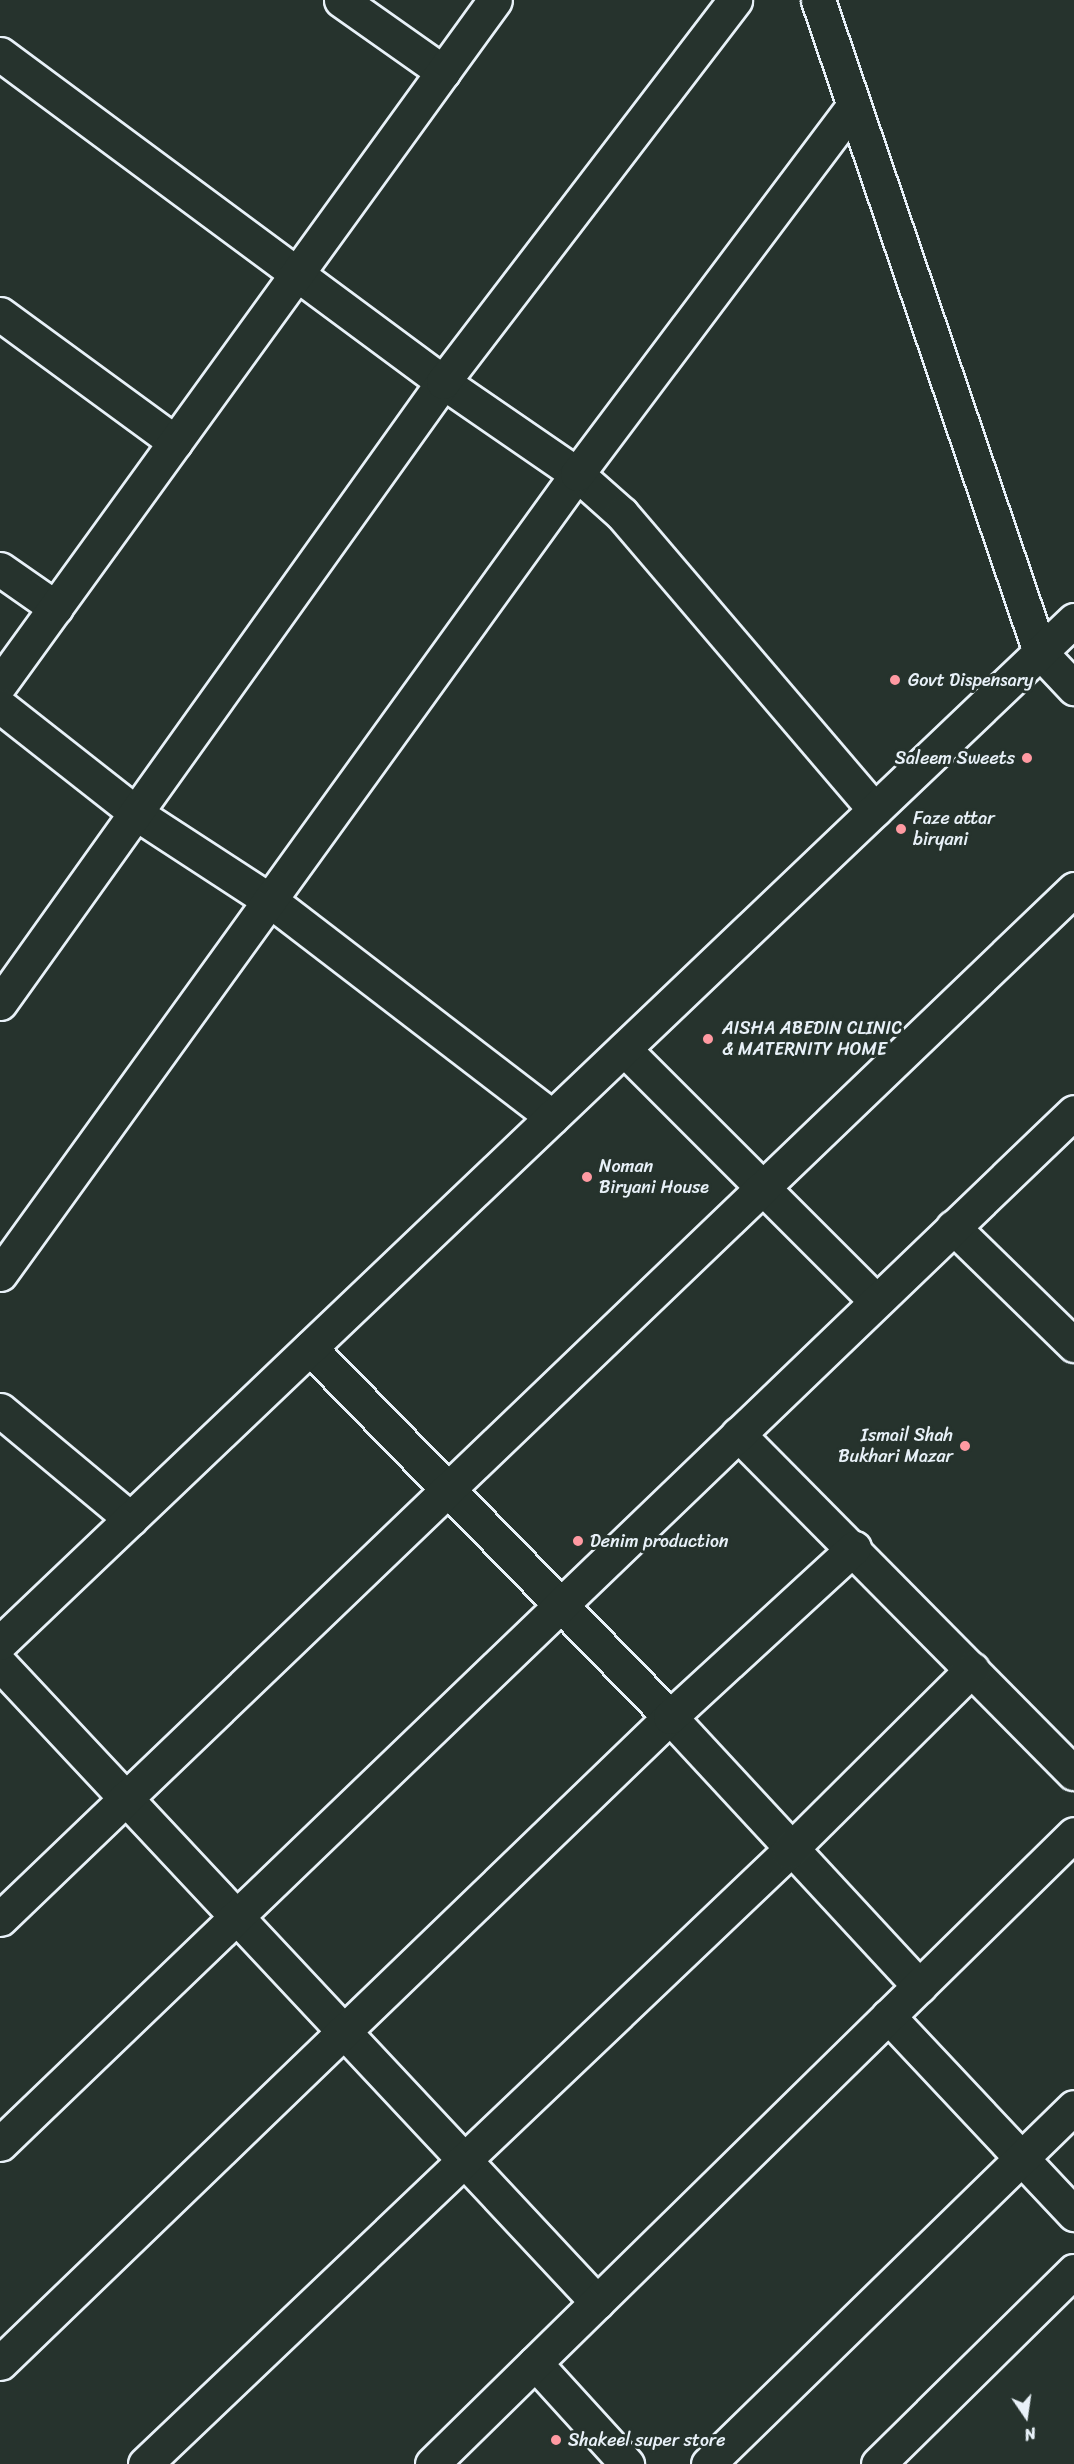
<!DOCTYPE html>
<style>
body{margin:0}
#map{position:relative;width:1074px;height:2464px;overflow:hidden;background:#26332d;font-family:Sriracha,sans-serif}
div>[style]{position:absolute}
.roads{filter:drop-shadow(2px 0 #e8f1f8) drop-shadow(-2px 0 #e8f1f8) drop-shadow(0 2px #e8f1f8) drop-shadow(0 -2px #e8f1f8)}
.street>*{height:33px;margin:-16.5px;padding:0 16.5px;transform-origin:16.5px;border-radius:16.5px;background:#26332d}
.secondary>*{height:33px;margin:-16.5px;padding:0 16.5px;transform-origin:16.5px;border-radius:16.5px;background:#26332d}
.dots>*{width:16px;height:16px;translate:-50% -50%;box-sizing:border-box;border:3px solid #26332d;border-radius:50%}
span{translate:-50% -50%;white-space:nowrap;text-align:center;line-height:1.15;-webkit-text-stroke:6px #26332d;paint-order:stroke}
.poi-label{font-size:18px;color:#e8f1f8}
.left{translate:0 -50%;text-align:left}
.right{translate:-100% -50%;text-align:right}
.north{position:absolute;left:996px;top:2386px;width:60px;height:60px;-webkit-text-stroke:4px #26332d;paint-order:stroke;rotate:167deg;font-size:16px;font-weight:700;line-height:24px;text-align:center;color:#e8f1f8}
.north::after{content:'';display:block;margin:auto;width:21px;height:27px;background:#e8f1f8;clip-path:polygon(50% 0,100% 100%,50% 72%,0 100%)}
</style>
<div id="map">
<div class="roads">
<div class="street">
<div style="left:341px;top:0;width:125px;rotate:35.2deg"></div>
<div style="left:0;top:54px;width:551px;rotate:36.52deg"></div>
<div style="left:443px;top:382px;width:163px;rotate:34.5deg"></div>
<div style="left:577px;top:474px;width:60px;rotate:41.6deg"></div>
<div style="left:622px;top:514px;width:389px;rotate:49.5deg"></div>
<div style="left:0;top:314px;width:217px;rotate:36.2deg"></div>
<div style="left:0;top:569px;width:68px;rotate:34.9deg"></div>
<div style="left:0;top:684px;width:844px;rotate:-54.11deg"></div>
<div style="left:0;top:706px;width:174px;rotate:38.2deg"></div>
<div style="left:137px;top:814px;width:161px;rotate:33.1deg"></div>
<div style="left:272px;top:902px;width:353px;rotate:37.5deg"></div>
<div style="left:0;top:1003px;width:763px;rotate:-54.5deg"></div>
<div style="left:443px;top:382px;width:481px;rotate:-52.6deg"></div>
<div style="left:624px;top:1049px;width:356px;rotate:45deg"></div>
<div style="left:953px;top:1227px;width:169px;rotate:44.3deg"></div>
<div style="left:0;top:1274px;width:986px;rotate:-54.2deg"></div>
<div style="left:577px;top:474px;width:461px;rotate:-53.1deg"></div>
<div style="left:310px;top:1348px;width:516px;rotate:45.71deg"></div>
<div style="left:670px;top:1717px;width:367px;rotate:47.2deg"></div>
<div style="left:738px;top:1434px;width:477px;rotate:45.3deg"></div>
<div style="left:0;top:1664px;width:874px;rotate:46.9deg"></div>
<div style="left:0;top:1919px;width:1488px;rotate:-43.8deg"></div>
<div style="left:888px;top:2016px;width:272px;rotate:46.8deg"></div>
<div style="left:0;top:2144px;width:1489px;rotate:-43.86deg"></div>
<div style="left:0;top:2363px;width:931px;rotate:-43.96deg"></div>
<div style="left:670px;top:1717px;width:250px;rotate:-42.6deg"></div>
<div style="left:535px;top:2363px;width:137px;rotate:47.7deg"></div>
<div style="left:145px;top:2464px;width:889px;rotate:-43.59deg"></div>
<div style="left:789px;top:1851px;width:258px;rotate:-44.8deg"></div>
<div style="left:708px;top:2464px;width:511px;rotate:-44.29deg"></div>
<div style="left:878px;top:2464px;width:275px;rotate:-44.6deg"></div>
</div>
<div class="secondary">
<div style="left:818px;top:0;width:689px;rotate:71.2deg"></div>
<div style="left:1040px;top:652px;width:50px;rotate:46.6deg"></div>
<div style="left:0;top:1410px;width:170px;rotate:39.8deg"></div>
<div style="left:0;top:1643px;width:1483px;rotate:-43.61deg"></div>
<div style="left:432px;top:2464px;width:899px;rotate:-44.46deg"></div>
</div>
</div>
<div class="dots">
<div style="left:895px;top:680px;background:#ff9aa2"></div>
<div style="left:1027px;top:758px;background:#ff9aa2"></div>
<div style="left:901px;top:829px;background:#ff9aa2"></div>
<div style="left:708px;top:1039px;background:#ff9aa2"></div>
<div style="left:587px;top:1177px;background:#ff9aa2"></div>
<div style="left:965px;top:1446px;background:#ff9aa2"></div>
<div style="left:578px;top:1541px;background:#ff9aa2"></div>
<div style="left:556px;top:2440px;background:#ff9aa2"></div>
</div>
<div class="poi-label">
<span class="left" style="left:908px;top:680px">Govt Dispensary</span>
<span class="right" style="left:1015px;top:758px">Saleem Sweets</span>
<span class="left" style="left:913px;top:829px">Faze attar<br>biryani</span>
<span class="left" style="left:722px;top:1039px">AISHA ABEDIN CLINIC<br>&amp; MATERNITY HOME</span>
<span class="left" style="left:599px;top:1177px">Noman<br>Biryani House</span>
<span class="right" style="left:953px;top:1446px">Ismail Shah<br>Bukhari Mazar</span>
<span class="left" style="left:590px;top:1541px">Denim production</span>
<span class="left" style="left:568px;top:2440px">Shakeel super store</span>
</div>
<div class="north">N</div>
</div>
